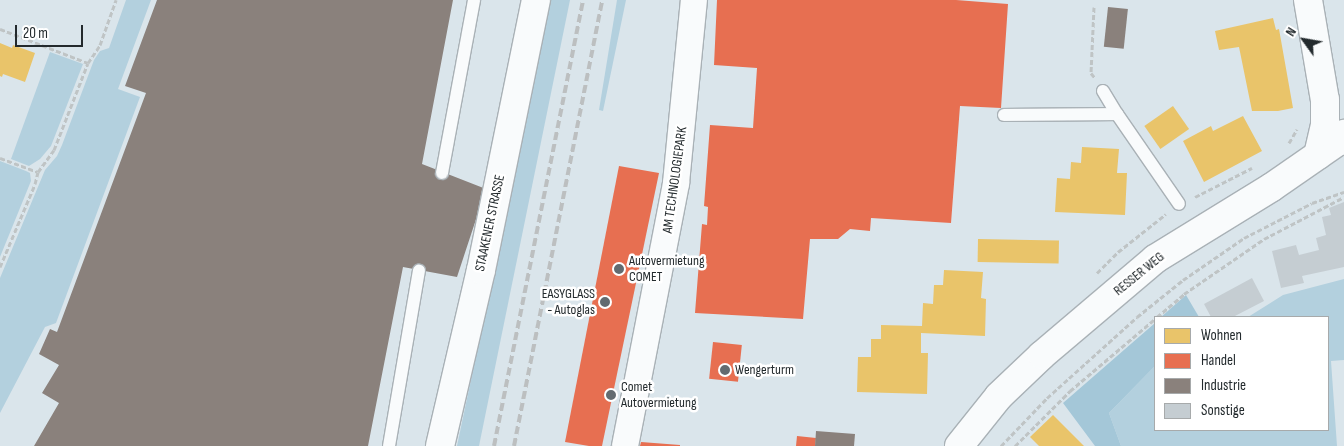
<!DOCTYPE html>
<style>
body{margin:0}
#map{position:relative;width:1344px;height:446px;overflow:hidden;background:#dae5eb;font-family:"Sofia Sans Condensed",sans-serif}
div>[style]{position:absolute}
.green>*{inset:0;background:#b3d0de}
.forest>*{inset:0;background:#a4c7d8}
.homes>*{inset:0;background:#e9c46a;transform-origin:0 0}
.shops>*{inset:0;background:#e76f51;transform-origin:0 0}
.industry>*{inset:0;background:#8a817c;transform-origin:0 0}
.building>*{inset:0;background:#c5cdd2}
.path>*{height:3px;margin-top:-1.5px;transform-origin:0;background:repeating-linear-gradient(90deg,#bfc4c5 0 5px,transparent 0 7.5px)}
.roads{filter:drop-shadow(1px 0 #a9b1b6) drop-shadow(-1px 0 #a9b1b6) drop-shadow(0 1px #a9b1b6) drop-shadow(0 -1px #a9b1b6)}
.service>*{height:12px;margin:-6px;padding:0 6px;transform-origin:6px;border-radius:6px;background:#f9fbfc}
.minor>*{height:26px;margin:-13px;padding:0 13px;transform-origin:13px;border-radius:13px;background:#f9fbfc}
.tertiary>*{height:28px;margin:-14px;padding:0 14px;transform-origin:14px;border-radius:14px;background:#f9fbfc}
.secondary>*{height:28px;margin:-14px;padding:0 14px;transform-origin:14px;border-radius:14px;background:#f9fbfc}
.rail>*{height:4px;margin-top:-2px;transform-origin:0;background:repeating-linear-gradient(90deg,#bcbfc0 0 8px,transparent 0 12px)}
.dots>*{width:14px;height:14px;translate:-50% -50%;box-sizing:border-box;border:2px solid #fff;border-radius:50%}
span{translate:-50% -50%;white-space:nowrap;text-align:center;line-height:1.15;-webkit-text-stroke:5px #fff;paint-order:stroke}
.street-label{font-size:14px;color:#232a2d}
.poi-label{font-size:14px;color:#232a2d}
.left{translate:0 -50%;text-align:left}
.right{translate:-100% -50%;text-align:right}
.legend{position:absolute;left:1154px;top:316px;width:175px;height:115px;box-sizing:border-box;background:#fff;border:1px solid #a7aaab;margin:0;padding:6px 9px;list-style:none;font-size:15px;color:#232a2d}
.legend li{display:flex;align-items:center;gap:10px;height:25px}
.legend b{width:25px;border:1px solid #a7aaab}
.north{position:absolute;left:1279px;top:15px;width:50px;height:50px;-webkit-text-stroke:4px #fff;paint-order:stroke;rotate:302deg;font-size:14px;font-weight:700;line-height:20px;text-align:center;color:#232a2d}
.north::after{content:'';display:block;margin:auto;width:18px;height:22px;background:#232a2d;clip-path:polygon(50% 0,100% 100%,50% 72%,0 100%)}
.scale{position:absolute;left:15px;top:25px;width:68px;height:22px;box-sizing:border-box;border:2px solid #232a2d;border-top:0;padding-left:6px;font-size:15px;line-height:18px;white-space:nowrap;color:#232a2d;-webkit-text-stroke:4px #fff;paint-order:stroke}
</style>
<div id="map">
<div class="green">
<div style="clip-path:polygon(126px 0,151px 0,118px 89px,140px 97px,56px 323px,45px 327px,0 413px,0 278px,45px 170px,57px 156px,62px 145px,94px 60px,100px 51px,109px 48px)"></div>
<div style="clip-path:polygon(551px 0,570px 0,479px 446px,457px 446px)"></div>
<div style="clip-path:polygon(617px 0,626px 0,603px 111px,599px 110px)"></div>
<div style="clip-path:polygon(50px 52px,83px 64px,51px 146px,40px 159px,29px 166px,11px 159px)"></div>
<div style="clip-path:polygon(0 161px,26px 171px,30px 173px,31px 181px,0 257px)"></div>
<div style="clip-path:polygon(1344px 279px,1344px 360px,1331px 361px,1337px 446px,1121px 446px,1109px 413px,1155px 366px,1155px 430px,1328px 430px,1328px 317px,1248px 317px,1283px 295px)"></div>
</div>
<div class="forest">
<div style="clip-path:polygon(1186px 295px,1199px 317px,1161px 317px)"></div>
<div style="clip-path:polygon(1155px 323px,1155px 366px,1109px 413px,1121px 446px,1095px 446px,1063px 403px)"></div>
</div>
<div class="homes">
<div style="clip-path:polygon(1273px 18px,1276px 30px,1279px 29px,1293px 108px,1278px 111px,1252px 111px,1239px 47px,1219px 50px,1215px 31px)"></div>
<div style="clip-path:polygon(0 43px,12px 48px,13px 45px,35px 53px,25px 82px,3px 74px,2px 77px,0 76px)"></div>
<div style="left:1173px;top:106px;width:28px;height:35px;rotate:55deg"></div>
<div style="clip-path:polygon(1243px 116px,1262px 151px,1204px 182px,1183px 141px,1211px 126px,1213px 131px)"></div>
<div style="clip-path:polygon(1082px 147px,1119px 149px,1117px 173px,1127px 173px,1125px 215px,1055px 212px,1057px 178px,1070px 179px,1071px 162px,1081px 163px)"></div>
<div style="left:978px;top:239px;width:81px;height:23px;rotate:1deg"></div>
<div style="clip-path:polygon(944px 270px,983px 272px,981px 298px,986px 299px,985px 336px,921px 333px,921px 353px,928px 353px,927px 394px,857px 392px,858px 357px,871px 357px,871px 339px,881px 339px,881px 325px,922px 326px,923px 303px,933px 304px,934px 285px,943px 285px)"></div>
<div style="clip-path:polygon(1053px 415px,1084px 446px,1039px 446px,1030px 437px)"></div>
</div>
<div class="shops">
<div style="clip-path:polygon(717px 0,956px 0,1008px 4px,1001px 108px,960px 106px,951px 223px,871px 218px,870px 231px,850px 229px,838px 239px,810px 239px,803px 319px,695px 313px,702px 224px,707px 225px,708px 207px,704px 206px,710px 125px,753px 128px,757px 68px,714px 65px)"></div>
<div style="clip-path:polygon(619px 166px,659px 173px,602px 446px,589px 446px,565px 442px)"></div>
<div style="left:713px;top:342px;width:29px;height:37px;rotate:6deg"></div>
<div style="clip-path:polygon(797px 436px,816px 438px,815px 446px,796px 446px)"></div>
<div style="clip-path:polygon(641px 442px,680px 445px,680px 446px,640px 446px)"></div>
</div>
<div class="industry">
<div style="clip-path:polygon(157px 0,453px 0,422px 164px,486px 189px,457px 277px,403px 267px,368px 446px,34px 446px,59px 403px,42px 393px,59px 365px,39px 354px,50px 329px,57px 332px,146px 93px,125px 86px)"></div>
<div style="left:1108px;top:7px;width:20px;height:40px;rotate:6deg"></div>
<div style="clip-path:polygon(816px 431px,855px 434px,854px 446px,815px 446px)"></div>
</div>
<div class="building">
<div style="clip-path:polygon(1344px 202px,1344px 267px,1302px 276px,1304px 283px,1281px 288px,1272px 251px,1296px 245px,1299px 255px,1319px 250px,1316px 238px,1326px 235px,1322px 217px,1331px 215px,1329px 208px)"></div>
<div style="clip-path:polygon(1252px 278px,1264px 301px,1233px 317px,1211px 317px,1204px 304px)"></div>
</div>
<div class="path">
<div style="left:1094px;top:7px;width:66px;rotate:92.6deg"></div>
<div style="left:1091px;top:73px;width:6px;rotate:51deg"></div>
<div style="left:0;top:29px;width:94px;rotate:21.1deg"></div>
<div style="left:1289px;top:143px;width:16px;rotate:-60deg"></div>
<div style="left:0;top:158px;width:40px;rotate:20.2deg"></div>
<div style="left:1195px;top:197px;width:64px;rotate:-27deg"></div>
<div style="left:0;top:267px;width:90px;rotate:-67.1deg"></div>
<div style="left:35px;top:184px;width:12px;rotate:-76deg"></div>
<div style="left:38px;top:172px;width:27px;rotate:-54deg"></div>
<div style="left:54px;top:150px;width:93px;rotate:-68.7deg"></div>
<div style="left:88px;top:63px;width:22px;rotate:-56deg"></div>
<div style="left:100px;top:45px;width:48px;rotate:-70.4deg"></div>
<div style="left:1097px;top:273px;width:30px;rotate:-45deg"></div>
<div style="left:1118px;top:252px;width:61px;rotate:-38.4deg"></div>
<div style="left:1157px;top:317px;width:35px;rotate:-40deg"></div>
<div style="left:1184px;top:294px;width:97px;rotate:-34.5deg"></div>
<div style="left:1264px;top:239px;width:90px;rotate:-27.7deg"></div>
<div style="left:1001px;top:446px;width:66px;rotate:-46.2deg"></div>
<div style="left:1047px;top:398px;width:121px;rotate:-42deg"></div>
<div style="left:1137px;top:317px;width:59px;rotate:-38.8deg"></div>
<div style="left:1183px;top:280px;width:74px;rotate:-34.5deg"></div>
<div style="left:1244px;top:238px;width:76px;rotate:-27.2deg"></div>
<div style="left:1312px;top:203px;width:34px;rotate:-19deg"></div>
<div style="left:1015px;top:446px;width:78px;rotate:-45deg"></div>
<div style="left:1070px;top:391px;width:111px;rotate:-40.3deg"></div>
</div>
<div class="roads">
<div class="service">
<div style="left:1103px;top:91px;width:27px;rotate:59deg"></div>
<div style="left:1117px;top:114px;width:109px;rotate:55.4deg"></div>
<div style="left:1004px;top:115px;width:113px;rotate:-0.5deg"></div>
<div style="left:442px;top:173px;width:176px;rotate:-79.5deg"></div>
<div style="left:389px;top:446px;width:178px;rotate:-80.3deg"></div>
</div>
<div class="minor">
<div style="left:625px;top:446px;width:268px;rotate:-79deg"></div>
<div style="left:676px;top:183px;width:184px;rotate:-84.4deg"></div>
</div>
<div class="tertiary">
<div style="left:440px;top:446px;width:181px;rotate:-76.9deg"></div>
<div style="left:481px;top:270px;width:276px;rotate:-78.5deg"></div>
</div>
<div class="secondary">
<div style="left:1308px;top:0;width:101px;rotate:80.4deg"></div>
<div style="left:1325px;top:100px;width:25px;rotate:90deg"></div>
<div style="left:1325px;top:125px;width:31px;rotate:103deg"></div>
<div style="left:959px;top:446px;width:64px;rotate:-51.3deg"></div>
<div style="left:999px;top:396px;width:59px;rotate:-43.6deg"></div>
<div style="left:1042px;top:355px;width:148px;rotate:-40.3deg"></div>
<div style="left:1155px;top:259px;width:137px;rotate:-31.6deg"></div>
<div style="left:1272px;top:187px;width:79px;rotate:-34.7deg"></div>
<div style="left:1337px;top:142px;width:11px;rotate:-49deg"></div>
</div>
</div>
<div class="rail">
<div style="left:494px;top:446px;width:455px;rotate:-78.7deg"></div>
<div style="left:514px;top:446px;width:455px;rotate:-78.8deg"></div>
</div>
<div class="dots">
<div style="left:619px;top:269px;background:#636b70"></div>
<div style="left:605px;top:302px;background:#636b70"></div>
<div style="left:725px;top:370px;background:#636b70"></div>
<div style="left:611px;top:395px;background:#636b70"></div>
</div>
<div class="street-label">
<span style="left:675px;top:180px;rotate:-82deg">AM TECHNOLOGIEPARK</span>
<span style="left:490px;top:223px;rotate:-78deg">STAAKENER STRASSE</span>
<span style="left:1139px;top:274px;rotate:-39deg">RESSER WEG</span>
</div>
<div class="poi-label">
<span class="left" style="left:629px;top:269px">Autovermietung<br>COMET</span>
<span class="right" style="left:595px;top:302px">EASYGLASS<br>- Autoglas</span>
<span class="left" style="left:735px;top:370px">Wengerturm</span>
<span class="left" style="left:621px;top:395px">Comet<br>Autovermietung</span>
</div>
<ul class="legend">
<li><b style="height:14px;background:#e9c46a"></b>Wohnen</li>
<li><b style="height:14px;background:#e76f51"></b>Handel</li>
<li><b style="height:14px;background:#8a817c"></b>Industrie</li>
<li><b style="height:14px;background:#c5cdd2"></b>Sonstige</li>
</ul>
<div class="north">N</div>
<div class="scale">20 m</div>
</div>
